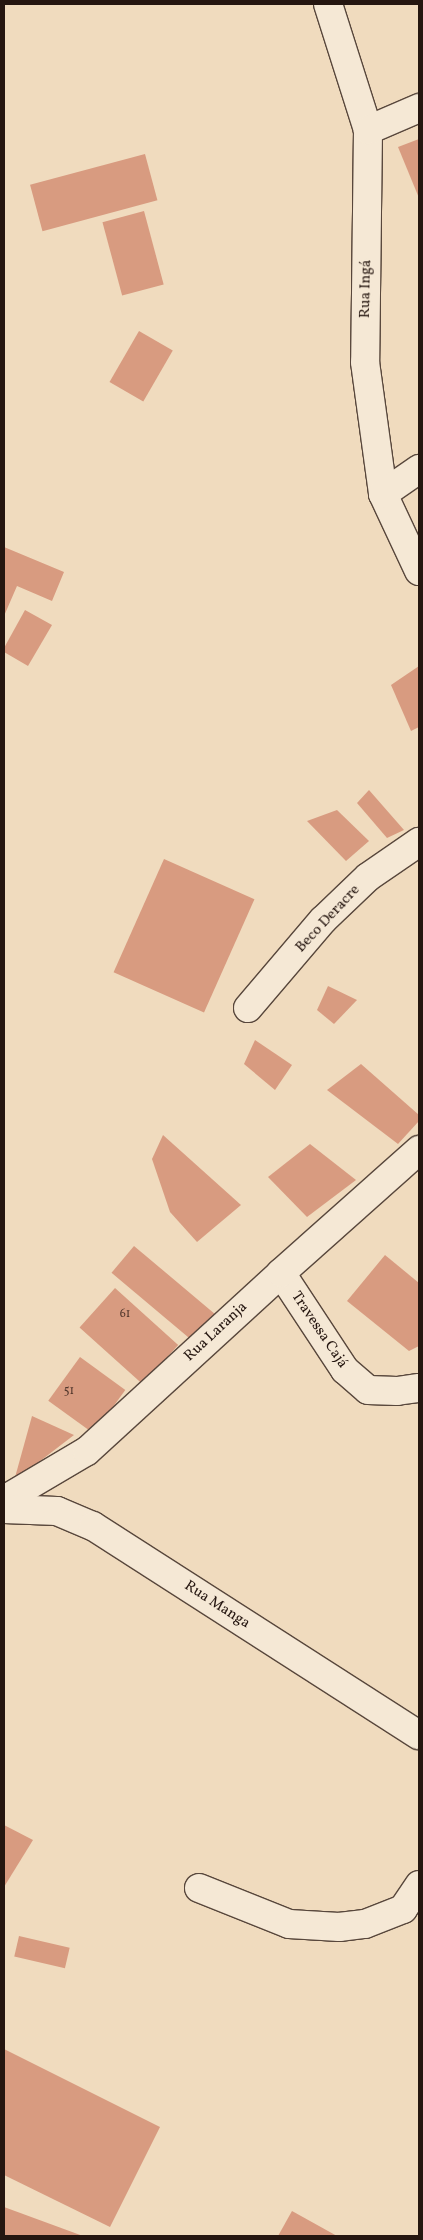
<!DOCTYPE html>
<meta charset="utf-8">
<style>
body{margin:0}
#map{position:relative;width:423px;height:2240px;overflow:hidden;background:#f0dbbe;font-family:Vollkorn,serif}
div>[style]{position:absolute}
.building>*{inset:0;background:#d89b80;transform-origin:0 0}
.roads{filter:drop-shadow(1px 0 #58473c) drop-shadow(-1px 0 #58473c) drop-shadow(0 1px #58473c) drop-shadow(0 -1px #58473c)}
.minor>*{height:28px;margin:-14px;padding:0 14px;transform-origin:14px;border-radius:14px;background:#f5e8d5}
span{translate:-50% -50%;white-space:nowrap;text-align:center;line-height:1.15;-webkit-text-stroke:4px #f5e8d5;paint-order:stroke}
.number-label{font-size:12px;color:#52372c}
.number-label span{-webkit-text-stroke-width:0}
.street-label{font-size:15px;color:#251610}
.frame{position:absolute;inset:0;border:5px solid #251610;pointer-events:none}
</style>
<div id="map">
<div class="building">
<div style="clip-path:polygon(419px 139px,419px 198px,398px 147px)"></div>
<div style="left:145px;top:154px;width:48px;height:119px;rotate:75deg"></div>
<div style="left:144px;top:211px;width:76px;height:43px;rotate:75deg"></div>
<div style="left:139px;top:331px;width:39px;height:59px;rotate:30deg"></div>
<div style="clip-path:polygon(4px 547px,64px 572px,52px 601px,17px 586px,4px 616px)"></div>
<div style="clip-path:polygon(25px 610px,52px 625px,28px 666px,4px 652px,4px 648px)"></div>
<div style="clip-path:polygon(419px 666px,419px 727px,411px 731px,391px 685px)"></div>
<div style="clip-path:polygon(369px 790px,404px 830px,387px 838px,357px 803px)"></div>
<div style="clip-path:polygon(337px 810px,369px 841px,346px 861px,307px 821px)"></div>
<div style="left:164px;top:859px;width:99px;height:124px;rotate:24deg"></div>
<div style="clip-path:polygon(328px 986px,357px 1000px,334px 1024px,317px 1010px)"></div>
<div style="clip-path:polygon(255px 1040px,292px 1065px,275px 1090px,244px 1064px)"></div>
<div style="clip-path:polygon(361px 1064px,419px 1115px,419px 1121px,398px 1144px,327px 1090px)"></div>
<div style="clip-path:polygon(163px 1135px,241px 1205px,197px 1242px,170px 1212px,152px 1159px)"></div>
<div style="clip-path:polygon(310px 1144px,356px 1180px,307px 1217px,268px 1177px)"></div>
<div style="left:134px;top:1246px;width:106px;height:35px;rotate:40deg"></div>
<div style="clip-path:polygon(385px 1255px,419px 1283px,419px 1346px,409px 1351px,347px 1301px)"></div>
<div style="left:115px;top:1288px;width:85px;height:53px;rotate:42deg"></div>
<div style="left:80px;top:1357px;width:56px;height:54px;rotate:36deg"></div>
<div style="clip-path:polygon(32px 1416px,74px 1435px,14px 1481px)"></div>
<div style="clip-path:polygon(4px 1825px,33px 1840px,4px 1887px)"></div>
<div style="left:19px;top:1936px;width:52px;height:21px;rotate:13deg"></div>
<div style="clip-path:polygon(4px 2049px,160px 2127px,110px 2227px,4px 2175px)"></div>
<div style="clip-path:polygon(4px 2207px,83px 2236px,4px 2236px)"></div>
<div style="clip-path:polygon(292px 2211px,337px 2236px,278px 2236px)"></div>
</div>
<div class="roads">
<div class="minor">
<div style="left:328px;top:4px;width:132px;rotate:72.4deg"></div>
<div style="left:368px;top:130px;width:232px;rotate:90.7deg"></div>
<div style="left:365px;top:362px;width:133px;rotate:82.2deg"></div>
<div style="left:383px;top:494px;width:85px;rotate:64.9deg"></div>
<div style="left:368px;top:130px;width:56px;rotate:-23.3deg"></div>
<div style="left:383px;top:494px;width:44px;rotate:-34.8deg"></div>
<div style="left:248px;top:1008px;width:116px;rotate:-49.6deg"></div>
<div style="left:323px;top:920px;width:62px;rotate:-43.7deg"></div>
<div style="left:368px;top:877px;width:62px;rotate:-34.5deg"></div>
<div style="left:281px;top:1273px;width:116px;rotate:56.6deg"></div>
<div style="left:345px;top:1370px;width:30px;rotate:41deg"></div>
<div style="left:368px;top:1390px;width:29px;rotate:2deg"></div>
<div style="left:397px;top:1391px;width:22px;rotate:-8deg"></div>
<div style="left:4px;top:1500px;width:96px;rotate:-30.6deg"></div>
<div style="left:87px;top:1451px;width:263px;rotate:-42.5deg"></div>
<div style="left:281px;top:1273px;width:185px;rotate:-41.7deg"></div>
<div style="left:4px;top:1509px;width:53px;rotate:2.2deg"></div>
<div style="left:57px;top:1511px;width:39px;rotate:23deg"></div>
<div style="left:93px;top:1526px;width:387px;rotate:32.7deg"></div>
<div style="left:199px;top:1888px;width:97px;rotate:21.8deg"></div>
<div style="left:289px;top:1924px;width:50px;rotate:3.4deg"></div>
<div style="left:339px;top:1927px;width:26px;rotate:-7deg"></div>
<div style="left:365px;top:1924px;width:41px;rotate:-21.5deg"></div>
<div style="left:403px;top:1909px;width:29px;rotate:-56deg"></div>
</div>
</div>
<div class="number-label">
<span style="left:125px;top:1315px">61</span>
<span style="left:69px;top:1392px">51</span>
</div>
<div class="street-label">
<span style="left:366px;top:289px;rotate:-89deg">Rua Ingá</span>
<span style="left:328px;top:919px;rotate:-47deg">Beco Deracre</span>
<span style="left:319px;top:1330px;rotate:56deg">Travessa Cajá</span>
<span style="left:216px;top:1332px;rotate:-43deg">Rua Laranja</span>
<span style="left:217px;top:1605px;rotate:33deg">Rua Manga</span>
</div>
<div class="frame"></div>
</div>
